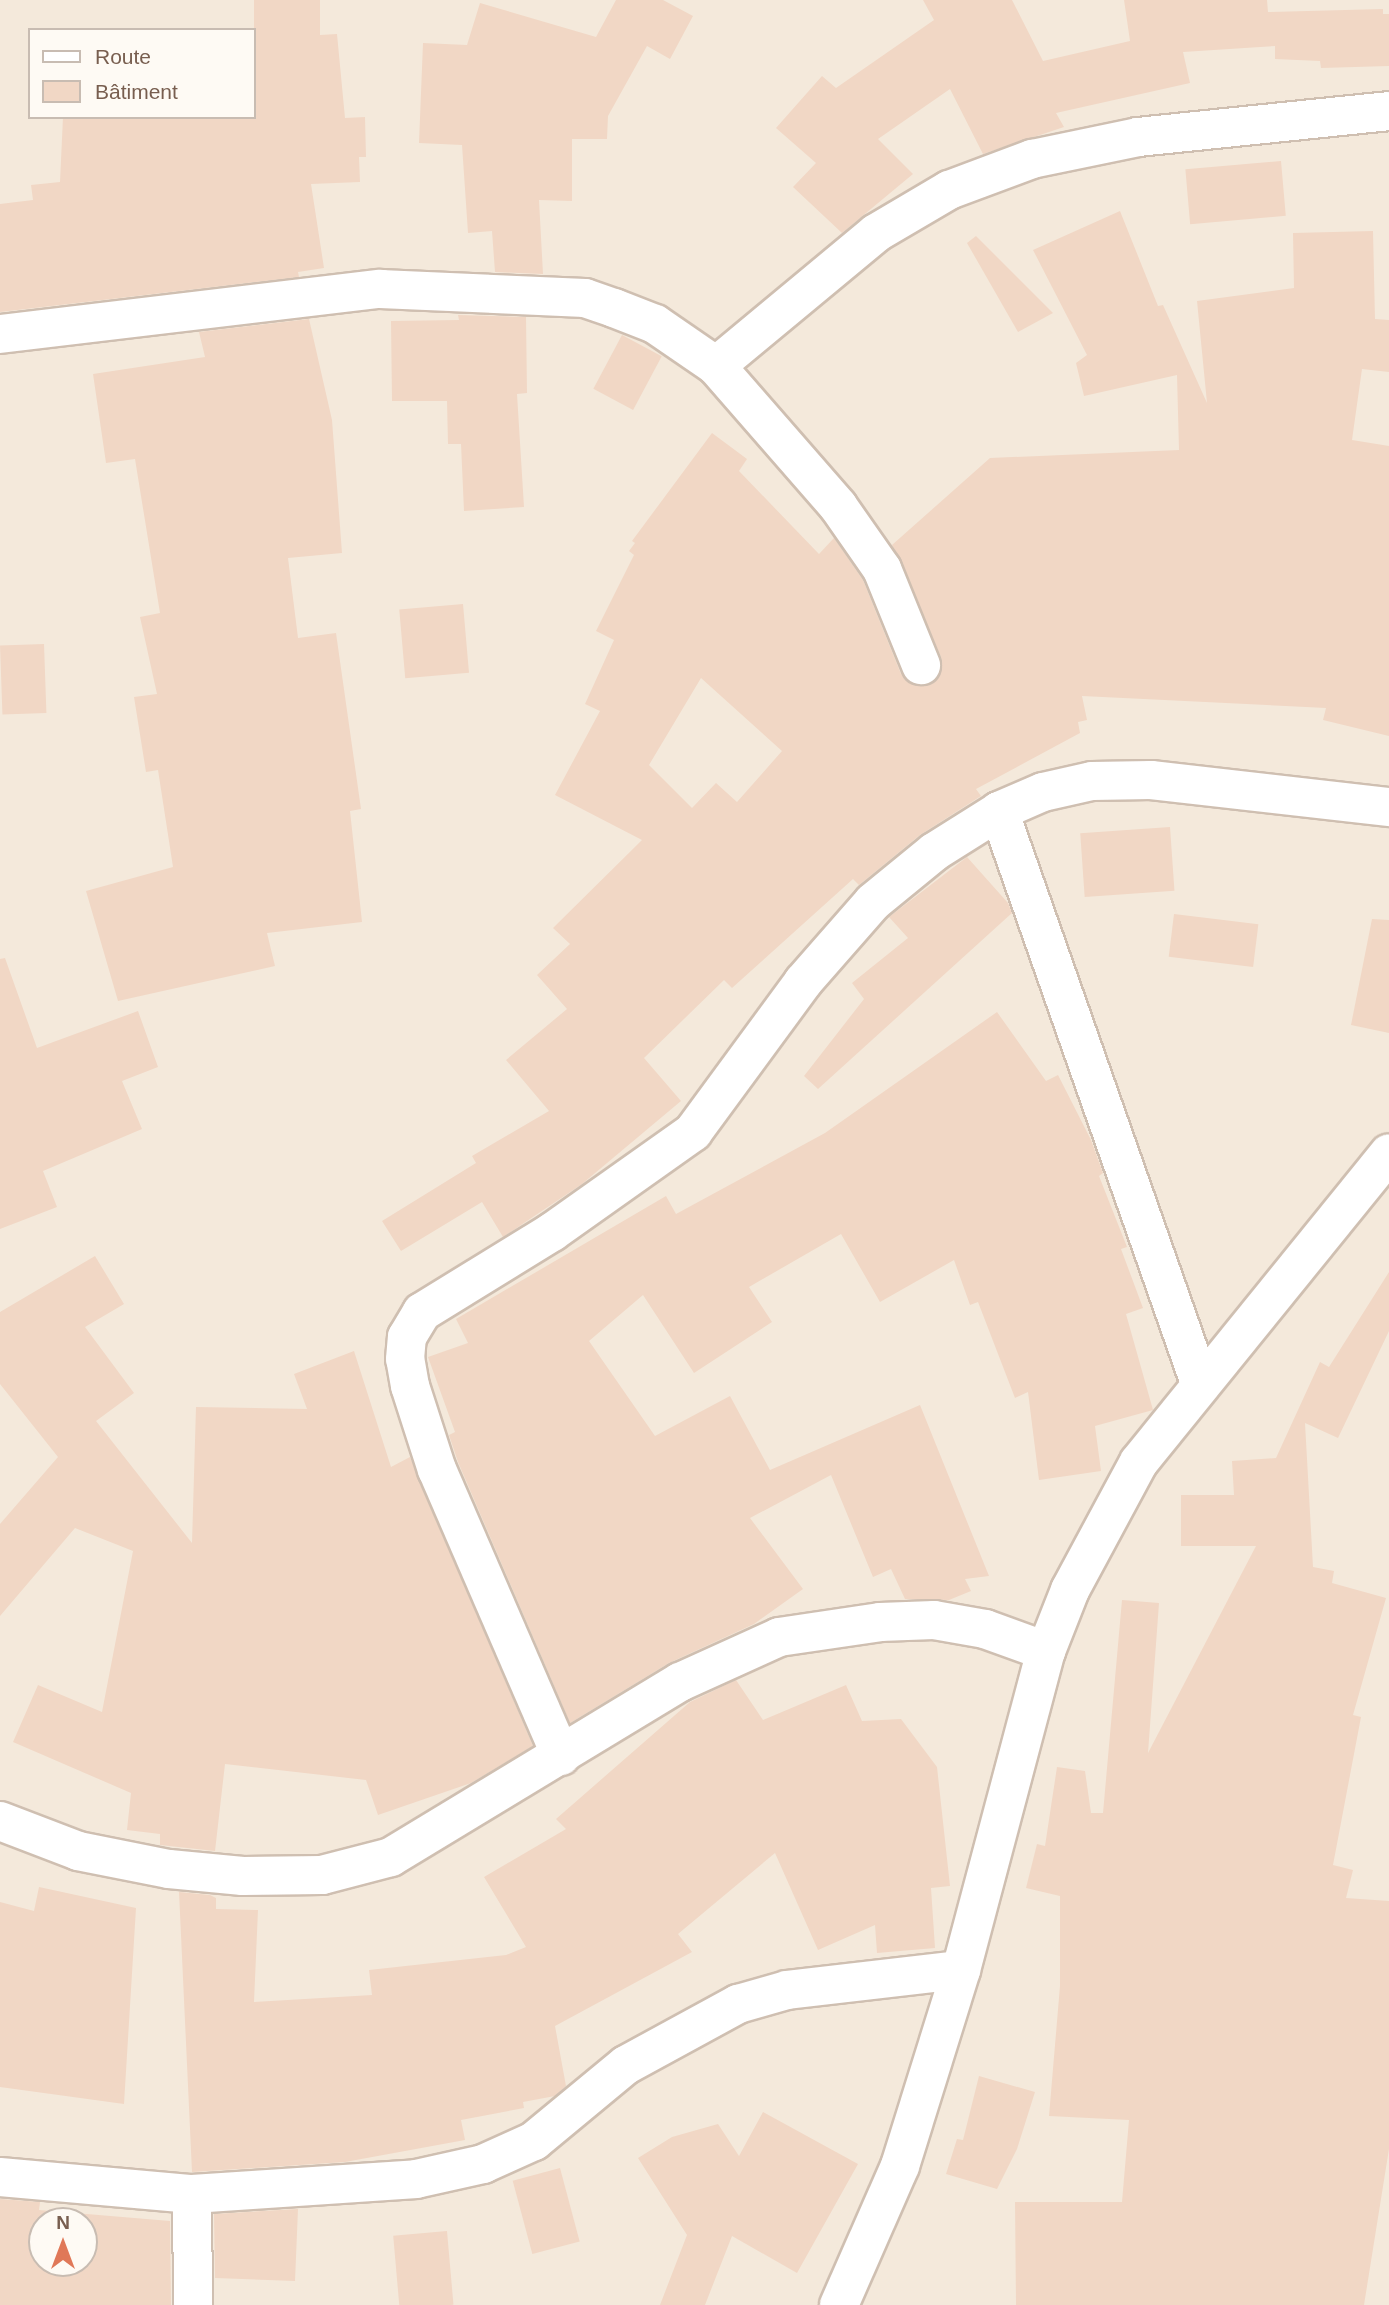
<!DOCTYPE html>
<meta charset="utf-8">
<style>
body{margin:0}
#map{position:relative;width:1389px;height:2305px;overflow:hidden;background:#fcf6ed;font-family:Arial,sans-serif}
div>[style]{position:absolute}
.residential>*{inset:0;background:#f4e9db}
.building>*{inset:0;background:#f1d7c5;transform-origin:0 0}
.roads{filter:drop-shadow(2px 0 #cfbfb1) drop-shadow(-2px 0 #cfbfb1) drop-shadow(0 2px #cfbfb1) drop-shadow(0 -2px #cfbfb1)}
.minor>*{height:38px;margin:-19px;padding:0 19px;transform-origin:19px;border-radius:19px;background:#fff}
.tertiary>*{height:38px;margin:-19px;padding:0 19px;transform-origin:19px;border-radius:19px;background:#fff}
span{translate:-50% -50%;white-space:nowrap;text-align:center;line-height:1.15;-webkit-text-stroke:5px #fefaf4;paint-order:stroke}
.legend{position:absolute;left:28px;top:28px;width:228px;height:91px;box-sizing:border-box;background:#fefaf4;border:2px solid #c8bcb2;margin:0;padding:9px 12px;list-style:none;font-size:21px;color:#785e4f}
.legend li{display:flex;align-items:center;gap:14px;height:35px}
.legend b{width:35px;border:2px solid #c8bcb2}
.north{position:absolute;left:28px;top:2207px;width:70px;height:70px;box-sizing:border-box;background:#fefaf4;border:2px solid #c8bcb2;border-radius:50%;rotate:0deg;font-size:19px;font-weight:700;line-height:28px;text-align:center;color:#785e4f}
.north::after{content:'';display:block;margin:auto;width:24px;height:32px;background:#e07858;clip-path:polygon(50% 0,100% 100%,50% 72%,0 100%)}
</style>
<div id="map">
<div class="residential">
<div style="clip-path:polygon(evenodd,0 0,1389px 0,1389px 2305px,0 2305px,0 0,30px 30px,254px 30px,254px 117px,30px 117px,30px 30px,0 0,42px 2221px,84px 2221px,84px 2263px,42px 2263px,42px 2221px)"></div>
</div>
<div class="building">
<div style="clip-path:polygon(254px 0,320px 0,320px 35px,337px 34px,345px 118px,365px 117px,366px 157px,359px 157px,360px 182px,311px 184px,324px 268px,298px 272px,299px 277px,0 312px,0 204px,33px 200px,31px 185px,60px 182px,63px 117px,254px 117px)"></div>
<div style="clip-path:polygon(616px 0,663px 0,693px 16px,670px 59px,647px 46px,608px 116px,607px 139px,572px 139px,572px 201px,539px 200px,543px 274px,495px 272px,492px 231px,468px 233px,462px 145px,419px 143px,423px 43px,467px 45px,480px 3px,596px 37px)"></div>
<div style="clip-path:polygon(923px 0,1012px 0,1043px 61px,1130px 41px,1124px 0,1267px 0,1268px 12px,1383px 9px,1383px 14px,1389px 14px,1389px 66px,1321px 68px,1320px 61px,1275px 59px,1275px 46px,1183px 52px,1190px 83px,1056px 113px,1064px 127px,983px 154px,950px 89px,878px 139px,913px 174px,842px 233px,793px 187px,816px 163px,776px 128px,822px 76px,836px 88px,934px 20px)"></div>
<div style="left:1281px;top:161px;width:55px;height:96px;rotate:85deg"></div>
<div style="clip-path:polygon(evenodd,1120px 211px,1158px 306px,1163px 305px,1207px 403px,1197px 301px,1294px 288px,1293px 233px,1373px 231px,1375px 319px,1389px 320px,1389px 372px,1362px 369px,1352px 440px,1389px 446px,1389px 736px,1323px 720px,1326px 708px,1082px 696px,1087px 720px,1078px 722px,1080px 733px,976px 789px,981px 796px,920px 835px,859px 885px,853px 879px,732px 988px,724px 980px,644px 1058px,681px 1101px,582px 1184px,503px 1237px,482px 1202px,401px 1251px,382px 1221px,476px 1163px,472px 1156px,549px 1111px,506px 1060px,567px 1009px,537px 975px,570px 944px,553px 928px,642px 840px,555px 795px,600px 711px,585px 704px,614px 640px,596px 631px,634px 555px,629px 551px,635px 543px,632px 541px,712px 433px,747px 459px,739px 471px,819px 554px,834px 538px,863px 580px,901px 674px,917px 686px,930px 685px,942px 669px,941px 657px,892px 545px,990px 458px,1179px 450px,1177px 375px,1084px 396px,1076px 363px,1087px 355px,1033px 250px,1120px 211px,701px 678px,782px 751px,737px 802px,716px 783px,692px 808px,649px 765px,701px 678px)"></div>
<div style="clip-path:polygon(976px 236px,1053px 313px,1018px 332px,967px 243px)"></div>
<div style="clip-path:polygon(458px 315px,526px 317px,527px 393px,517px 394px,524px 507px,464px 511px,461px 444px,448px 444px,447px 401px,392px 401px,391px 321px,459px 320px)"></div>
<div style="clip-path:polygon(309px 319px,332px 420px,342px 553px,288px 558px,298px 638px,336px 633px,361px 809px,350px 811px,362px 922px,267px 933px,275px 966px,118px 1001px,86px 891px,173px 867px,158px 770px,146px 772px,134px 697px,157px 694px,140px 617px,160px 613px,135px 459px,106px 463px,93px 374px,205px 357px,199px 332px)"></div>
<div style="left:622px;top:335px;width:45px;height:61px;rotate:28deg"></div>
<div style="left:463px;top:604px;width:69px;height:64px;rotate:85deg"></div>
<div style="left:44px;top:644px;width:69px;height:44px;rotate:88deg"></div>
<div style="left:1170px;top:827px;width:64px;height:90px;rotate:86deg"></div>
<div style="clip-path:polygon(967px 857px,1008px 903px,1012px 913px,818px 1089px,804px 1076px,864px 999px,852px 983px,908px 938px,889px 917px)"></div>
<div style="left:1174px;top:914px;width:85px;height:43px;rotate:7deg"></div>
<div style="clip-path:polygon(1372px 919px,1389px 920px,1389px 1033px,1351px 1025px)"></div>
<div style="clip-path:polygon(5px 958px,37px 1048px,138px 1011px,158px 1067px,122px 1081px,142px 1129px,43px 1171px,57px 1207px,0 1229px,0 959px)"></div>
<div style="clip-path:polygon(997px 1012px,1046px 1081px,1058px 1075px,1091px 1140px,1103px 1173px,1099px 1176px,1127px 1247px,1121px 1249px,1143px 1308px,1126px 1314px,1153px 1410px,1095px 1426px,1101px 1471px,1039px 1480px,1028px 1392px,1015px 1398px,978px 1302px,970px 1305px,954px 1260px,880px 1302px,841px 1234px,749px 1287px,772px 1322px,694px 1373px,643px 1295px,589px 1341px,655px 1436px,730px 1396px,770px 1470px,920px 1405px,989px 1576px,965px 1579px,971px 1591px,949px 1600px,905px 1599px,891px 1569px,873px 1577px,831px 1475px,750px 1518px,803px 1589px,754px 1624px,669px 1663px,570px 1723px,458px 1462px,449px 1435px,455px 1432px,428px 1357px,468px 1343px,456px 1319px,666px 1196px,676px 1214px,825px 1133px)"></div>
<div style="clip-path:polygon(95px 1256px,124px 1304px,85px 1327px,134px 1393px,96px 1421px,192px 1543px,196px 1407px,307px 1409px,294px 1374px,354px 1351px,391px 1467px,410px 1457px,533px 1746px,471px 1783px,378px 1815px,366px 1780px,225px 1764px,215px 1851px,160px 1845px,160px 1834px,127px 1830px,131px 1793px,13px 1742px,38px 1685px,102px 1712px,133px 1551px,75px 1528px,0 1616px,0 1524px,58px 1457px,0 1384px,0 1312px)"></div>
<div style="clip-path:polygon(1389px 1272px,1389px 1331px,1338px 1438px,1305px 1423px,1313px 1567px,1334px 1571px,1332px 1583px,1386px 1598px,1353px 1715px,1361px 1717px,1333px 1865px,1353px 1870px,1346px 1898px,1389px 1901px,1389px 2149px,1364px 2305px,1016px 2305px,1015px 2202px,1122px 2202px,1129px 2120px,1049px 2116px,1060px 1986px,1060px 1896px,1026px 1888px,1037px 1844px,1045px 1846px,1057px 1767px,1085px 1771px,1091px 1813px,1103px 1813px,1122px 1600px,1159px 1603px,1148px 1753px,1256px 1546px,1181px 1546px,1181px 1495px,1234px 1495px,1232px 1461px,1276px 1458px,1320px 1362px,1329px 1367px)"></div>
<div style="clip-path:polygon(736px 1680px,763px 1720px,846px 1685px,862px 1721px,901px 1719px,937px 1767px,950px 1886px,931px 1888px,935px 1948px,877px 1953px,875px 1925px,818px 1950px,775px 1853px,678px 1934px,692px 1952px,555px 2026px,566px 2086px,555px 2096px,523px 2102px,524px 2108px,461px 2120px,465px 2140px,345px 2162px,192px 2172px,179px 1892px,210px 1895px,216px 1898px,216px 1909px,258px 1910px,254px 2002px,372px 1995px,369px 1970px,506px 1955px,526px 1947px,484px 1877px,566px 1829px,556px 1819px,690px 1702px)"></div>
<div style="clip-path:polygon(39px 1887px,136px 1908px,124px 2104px,0 2087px,0 1902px,34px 1911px)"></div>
<div style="clip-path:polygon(979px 2076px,1035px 2092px,1017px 2149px,997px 2189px,946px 2174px,957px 2139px,963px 2140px)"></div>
<div style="clip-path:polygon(763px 2112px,858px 2164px,797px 2273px,732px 2236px,705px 2305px,660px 2305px,687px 2235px,638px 2158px,672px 2137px,718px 2124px,739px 2156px)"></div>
<div style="left:560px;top:2168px;width:76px;height:49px;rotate:75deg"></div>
<div style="clip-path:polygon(evenodd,0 2199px,40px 2202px,39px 2210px,170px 2221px,171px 2305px,0 2305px,0 2199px,42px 2221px,84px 2221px,84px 2263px,42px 2263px,42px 2221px)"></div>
<div style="clip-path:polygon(298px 2209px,295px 2281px,215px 2278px,214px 2214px)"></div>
<div style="left:447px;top:2231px;width:74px;height:54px;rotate:85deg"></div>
</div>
<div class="roads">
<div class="minor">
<div style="left:0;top:334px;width:383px;rotate:-6.8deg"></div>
<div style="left:380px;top:289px;width:205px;rotate:2.5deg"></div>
<div style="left:585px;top:298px;width:31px;rotate:19deg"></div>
<div style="left:614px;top:308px;width:44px;rotate:21.3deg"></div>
<div style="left:655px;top:324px;width:74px;rotate:34.5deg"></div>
<div style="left:716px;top:366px;width:186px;rotate:48.9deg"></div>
<div style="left:838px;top:506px;width:77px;rotate:55.1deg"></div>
<div style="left:882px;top:569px;width:104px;rotate:67.9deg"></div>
<div style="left:716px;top:366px;width:208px;rotate:-39.7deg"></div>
<div style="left:876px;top:233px;width:85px;rotate:-30.5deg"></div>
<div style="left:949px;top:190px;width:89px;rotate:-20.5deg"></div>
<div style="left:1032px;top:159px;width:108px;rotate:-11.7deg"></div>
<div style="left:1138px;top:137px;width:252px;rotate:-5.9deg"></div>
<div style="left:999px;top:811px;width:606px;rotate:70.64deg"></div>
<div style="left:561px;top:1756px;width:312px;rotate:-113.4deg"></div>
<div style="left:437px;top:1470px;width:88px;rotate:-107.8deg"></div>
<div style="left:410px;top:1386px;width:27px;rotate:-100deg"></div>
<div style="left:405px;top:1359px;width:22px;rotate:-85deg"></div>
<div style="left:407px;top:1337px;width:29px;rotate:-59deg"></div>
<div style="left:422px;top:1312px;width:153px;rotate:-31.6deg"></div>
<div style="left:552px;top:1232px;width:173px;rotate:-35.3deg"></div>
<div style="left:693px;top:1132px;width:186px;rotate:-53.7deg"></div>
<div style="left:803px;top:982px;width:106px;rotate:-48.8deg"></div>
<div style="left:873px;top:902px;width:79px;rotate:-39.3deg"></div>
<div style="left:934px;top:852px;width:77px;rotate:-32.2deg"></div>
<div style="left:999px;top:811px;width:48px;rotate:-23.4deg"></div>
<div style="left:1043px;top:792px;width:50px;rotate:-12.7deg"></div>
<div style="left:1092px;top:781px;width:59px;rotate:-1deg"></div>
<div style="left:1151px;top:780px;width:240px;rotate:6.5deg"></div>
<div style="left:0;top:1821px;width:84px;rotate:21deg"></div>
<div style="left:78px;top:1851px;width:93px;rotate:11.2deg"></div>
<div style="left:169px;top:1869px;width:74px;rotate:5.4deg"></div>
<div style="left:243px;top:1876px;width:79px;rotate:-0.7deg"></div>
<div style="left:322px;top:1875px;width:71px;rotate:-14.6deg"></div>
<div style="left:391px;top:1857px;width:338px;rotate:-31.2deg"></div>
<div style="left:680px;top:1682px;width:109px;rotate:-24.4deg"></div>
<div style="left:779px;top:1637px;width:102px;rotate:-8.4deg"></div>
<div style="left:880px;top:1622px;width:54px;rotate:-2.1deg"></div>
<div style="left:934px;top:1620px;width:52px;rotate:10deg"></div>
<div style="left:985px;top:1629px;width:65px;rotate:19.8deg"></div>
<div style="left:0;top:2177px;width:193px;rotate:5.1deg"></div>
<div style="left:192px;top:2194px;width:225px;rotate:-3.8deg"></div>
<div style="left:416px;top:2179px;width:69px;rotate:-12.6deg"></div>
<div style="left:483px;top:2164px;width:56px;rotate:-24.3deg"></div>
<div style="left:534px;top:2141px;width:119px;rotate:-39.6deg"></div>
<div style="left:626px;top:2065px;width:128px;rotate:-28.6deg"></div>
<div style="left:738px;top:2004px;width:51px;rotate:-15.9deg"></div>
<div style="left:787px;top:1990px;width:175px;rotate:-6.6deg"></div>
<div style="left:192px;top:2194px;width:111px;rotate:89.5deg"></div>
</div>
<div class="tertiary">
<div style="left:839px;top:2305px;width:152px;rotate:-66.3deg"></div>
<div style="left:900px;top:2166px;width:205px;rotate:-72.7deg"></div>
<div style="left:961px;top:1970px;width:330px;rotate:-75.1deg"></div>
<div style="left:1046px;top:1651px;width:66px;rotate:-68.5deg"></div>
<div style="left:1070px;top:1590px;width:145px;rotate:-61.7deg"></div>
<div style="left:1139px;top:1462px;width:397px;rotate:-51deg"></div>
</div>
</div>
<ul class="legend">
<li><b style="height:9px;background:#fff"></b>Route</li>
<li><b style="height:19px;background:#f1d7c5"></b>Bâtiment</li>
</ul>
<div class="north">N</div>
</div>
